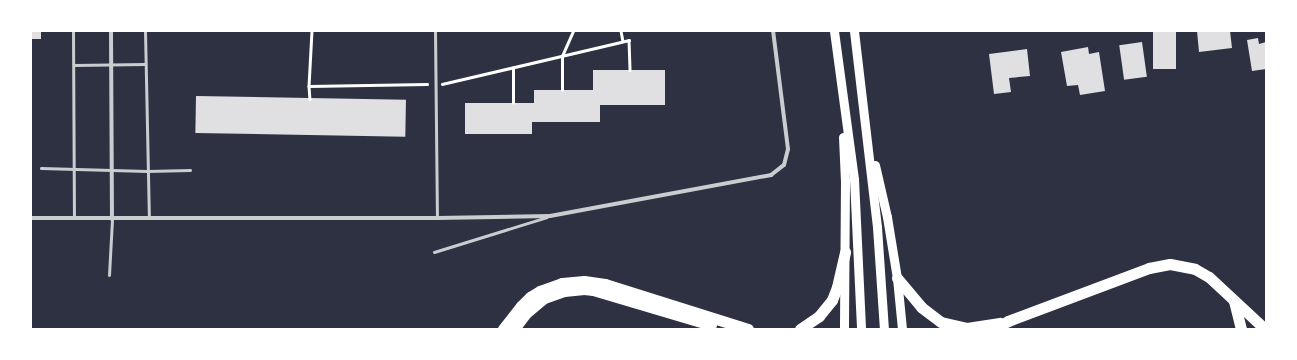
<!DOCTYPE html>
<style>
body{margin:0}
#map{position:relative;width:1297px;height:360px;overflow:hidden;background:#2d3142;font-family:Ubuntu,sans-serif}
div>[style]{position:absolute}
.building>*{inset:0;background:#e0e0e3;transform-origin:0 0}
.path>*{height:2.5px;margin:-1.25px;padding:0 1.25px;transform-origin:1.25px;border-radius:1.25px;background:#fff}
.service>*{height:3px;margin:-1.5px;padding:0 1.5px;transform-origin:1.5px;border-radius:1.5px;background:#caccd0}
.minor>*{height:4px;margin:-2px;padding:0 2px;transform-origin:2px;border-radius:2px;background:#caccd0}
.primary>*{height:9px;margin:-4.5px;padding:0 4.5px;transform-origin:4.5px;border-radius:4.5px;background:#fff}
.motorway>*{height:11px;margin:-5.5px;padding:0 5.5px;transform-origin:5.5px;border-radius:5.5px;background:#fff}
span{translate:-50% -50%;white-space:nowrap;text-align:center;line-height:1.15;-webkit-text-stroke:3px #fff;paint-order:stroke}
.frame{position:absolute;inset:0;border:32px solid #fff;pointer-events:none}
</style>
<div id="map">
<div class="building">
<div style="left:31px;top:31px;width:10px;height:8px"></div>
<div style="left:1153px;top:31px;width:23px;height:38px"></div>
<div style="clip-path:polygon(1197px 31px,1230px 31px,1232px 48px,1199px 52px)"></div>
<div style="clip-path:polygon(1258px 38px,1259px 44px,1266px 42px,1266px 69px,1252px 71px,1247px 40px)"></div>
<div style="left:1142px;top:42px;width:35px;height:23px;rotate:82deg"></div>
<div style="clip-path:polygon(1088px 47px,1089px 54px,1099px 52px,1105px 91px,1080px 95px,1078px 85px,1067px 86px,1061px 52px)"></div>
<div style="clip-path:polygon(1027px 49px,1030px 76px,1009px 78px,1011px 92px,994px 94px,989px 54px)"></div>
<div style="clip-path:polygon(593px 70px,665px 70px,665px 105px,600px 105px,600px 122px,532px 122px,532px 134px,465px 134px,465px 103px,534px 103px,534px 90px,593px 90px)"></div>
<div style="left:196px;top:96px;width:210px;height:37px;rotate:1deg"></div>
</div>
<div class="path">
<div style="left:312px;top:31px;width:55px;rotate:93.1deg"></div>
<div style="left:309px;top:86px;width:118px;rotate:-1deg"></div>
<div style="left:621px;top:31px;width:10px;rotate:79deg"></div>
<div style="left:442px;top:84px;width:192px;rotate:-13.2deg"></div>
<div style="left:629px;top:40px;width:30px;rotate:88deg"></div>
<div style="left:309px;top:86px;width:13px;rotate:86deg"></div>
<div style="left:562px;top:90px;width:34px;rotate:-90deg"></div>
<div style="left:562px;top:56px;width:27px;rotate:-66deg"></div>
<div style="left:513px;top:103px;width:35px;rotate:-90deg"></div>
</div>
<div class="service">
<div style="left:73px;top:31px;width:187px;rotate:89.7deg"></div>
<div style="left:145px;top:31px;width:187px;rotate:88.8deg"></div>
<div style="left:435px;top:31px;width:187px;rotate:89.4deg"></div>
<div style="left:74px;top:65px;width:71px;rotate:-0.8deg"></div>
<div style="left:41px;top:168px;width:106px;rotate:1.6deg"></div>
<div style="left:147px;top:171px;width:43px;rotate:-1.3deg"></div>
<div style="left:434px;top:252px;width:118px;rotate:-17.2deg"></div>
<div style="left:109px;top:275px;width:56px;rotate:-86.9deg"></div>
</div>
<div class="minor">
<div style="left:111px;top:31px;width:188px;rotate:89.7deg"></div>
<div style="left:31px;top:218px;width:406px"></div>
<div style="left:437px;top:218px;width:113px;rotate:-1deg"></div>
<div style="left:550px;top:216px;width:225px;rotate:-10.5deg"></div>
<div style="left:771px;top:175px;width:16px;rotate:-38deg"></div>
<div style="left:784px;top:165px;width:16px;rotate:-76deg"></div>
<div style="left:788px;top:149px;width:119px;rotate:-97.2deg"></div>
</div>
<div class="primary">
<div style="left:834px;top:31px;width:149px;rotate:82.3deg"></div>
<div style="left:854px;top:179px;width:150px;rotate:87.3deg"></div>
<div style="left:854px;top:31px;width:197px;rotate:83.3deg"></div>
<div style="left:877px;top:227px;width:102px;rotate:86.1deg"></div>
<div style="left:843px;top:137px;width:44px;rotate:87.4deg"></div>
<div style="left:845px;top:181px;width:148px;rotate:90.4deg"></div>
<div style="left:875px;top:165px;width:53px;rotate:77deg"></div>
<div style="left:887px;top:217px;width:62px;rotate:80.7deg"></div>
<div style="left:897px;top:278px;width:51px;rotate:84.4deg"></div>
</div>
<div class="motorway">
<div style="left:897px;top:278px;width:38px;rotate:50deg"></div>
<div style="left:921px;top:307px;width:25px;rotate:37deg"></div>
<div style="left:941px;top:322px;width:27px;rotate:13deg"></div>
<div style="left:967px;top:328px;width:33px;rotate:-9deg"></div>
<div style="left:1234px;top:301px;width:29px;rotate:76deg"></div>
<div style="left:503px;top:329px;width:29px;rotate:-52deg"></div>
<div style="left:521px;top:306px;width:13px;rotate:-45deg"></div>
<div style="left:530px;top:297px;width:12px;rotate:-31deg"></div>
<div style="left:540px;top:291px;width:23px;rotate:-20deg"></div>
<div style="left:562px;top:283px;width:22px;rotate:-5deg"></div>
<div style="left:584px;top:281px;width:21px;rotate:8deg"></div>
<div style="left:605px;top:284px;width:150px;rotate:17.5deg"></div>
<div style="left:514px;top:329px;width:20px;rotate:-53deg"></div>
<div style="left:526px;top:313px;width:23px;rotate:-40deg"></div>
<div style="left:544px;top:298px;width:21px;rotate:-19deg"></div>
<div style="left:564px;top:291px;width:20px;rotate:-6deg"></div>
<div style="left:584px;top:289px;width:9px;rotate:6deg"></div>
<div style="left:593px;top:290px;width:123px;rotate:16.5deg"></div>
<div style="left:800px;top:329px;width:23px;rotate:-34deg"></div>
<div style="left:819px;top:316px;width:21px;rotate:-51deg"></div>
<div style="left:832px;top:300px;width:14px;rotate:-69deg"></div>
<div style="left:837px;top:287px;width:36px;rotate:-77deg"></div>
<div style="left:993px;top:329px;width:17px;rotate:-28deg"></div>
<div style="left:1008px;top:321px;width:151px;rotate:-20.6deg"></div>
<div style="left:1149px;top:268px;width:21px;rotate:-11deg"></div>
<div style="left:1170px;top:264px;width:25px;rotate:11deg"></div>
<div style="left:1195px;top:269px;width:16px;rotate:30deg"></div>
<div style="left:1209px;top:277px;width:76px;rotate:42.9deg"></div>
</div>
<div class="frame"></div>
</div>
